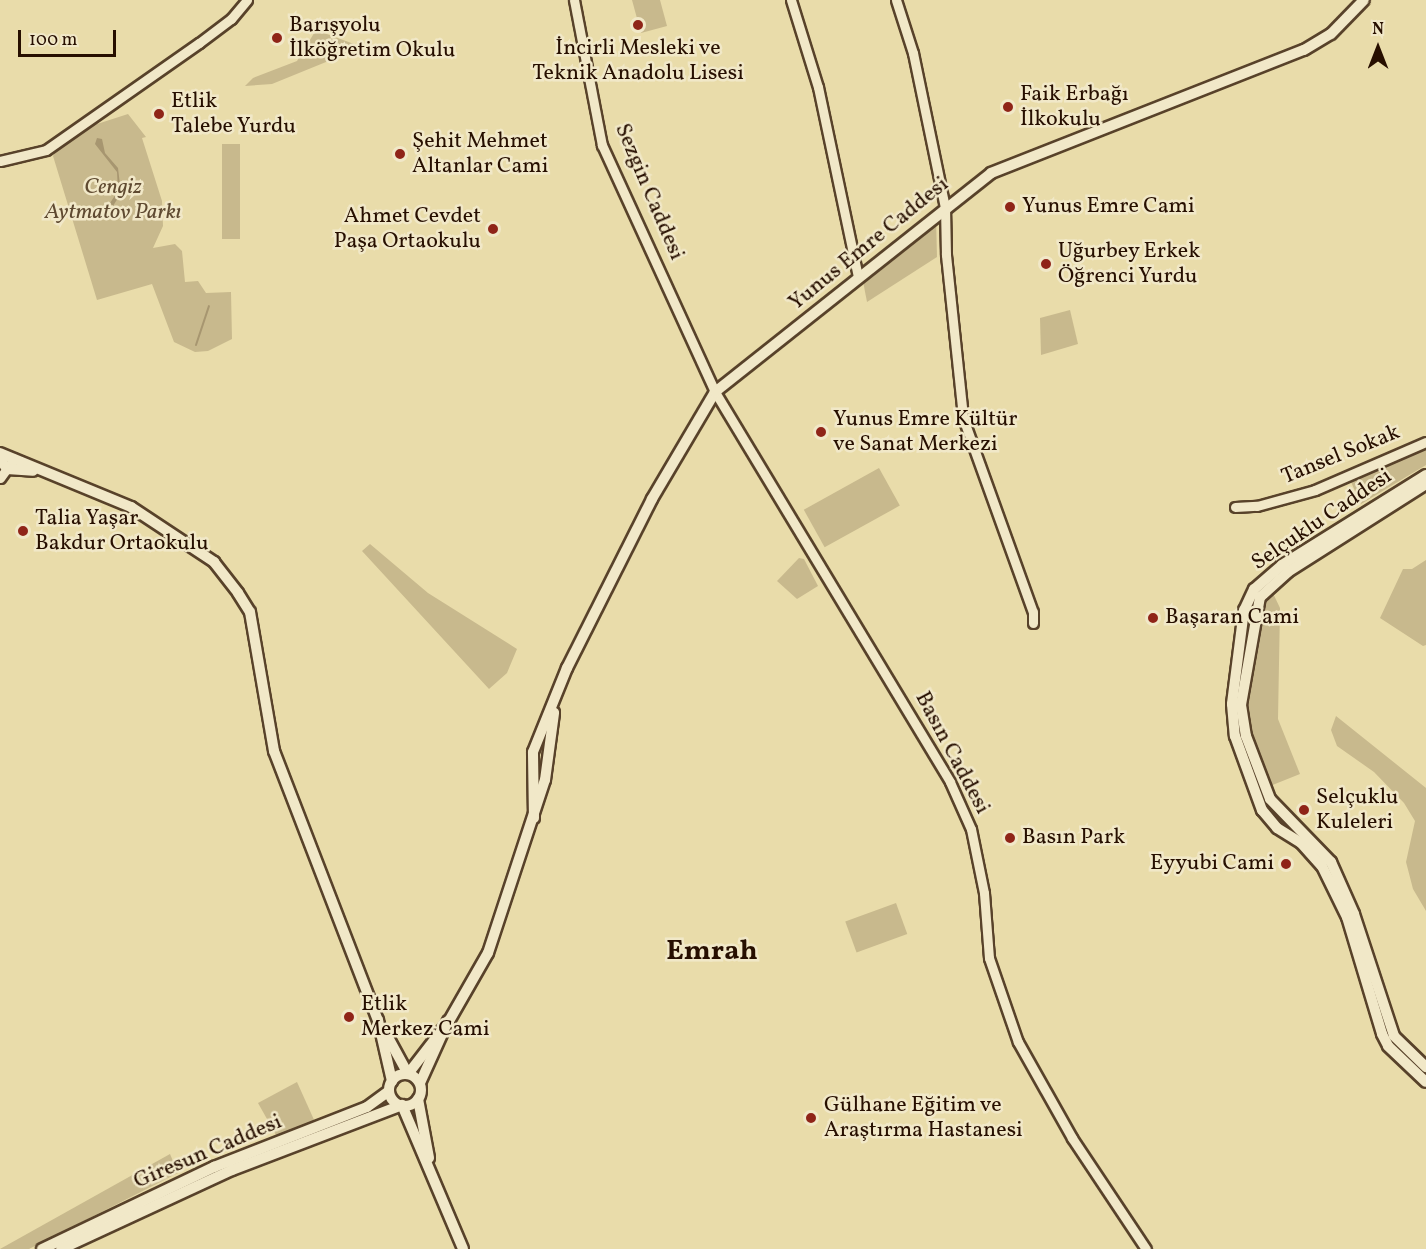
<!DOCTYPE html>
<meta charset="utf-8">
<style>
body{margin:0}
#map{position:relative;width:1426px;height:1249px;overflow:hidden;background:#e9dcaa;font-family:Vollkorn,serif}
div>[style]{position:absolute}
.green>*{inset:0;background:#c8b98d;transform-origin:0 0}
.water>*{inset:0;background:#a79670}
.stream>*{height:2px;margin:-1px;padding:0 1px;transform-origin:1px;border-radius:1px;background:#a79670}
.roads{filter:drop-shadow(2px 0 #58422a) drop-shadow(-2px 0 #58422a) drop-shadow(0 2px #58422a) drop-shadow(0 -2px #58422a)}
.tertiary>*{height:9px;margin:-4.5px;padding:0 4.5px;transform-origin:4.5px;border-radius:4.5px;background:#f1e8c8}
.secondary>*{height:10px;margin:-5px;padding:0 5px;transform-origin:5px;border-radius:5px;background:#f1e8c8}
.secondary>.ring{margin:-5px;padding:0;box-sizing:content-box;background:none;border:10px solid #f1e8c8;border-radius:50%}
.dots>*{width:16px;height:16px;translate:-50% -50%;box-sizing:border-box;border:3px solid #f1e8c8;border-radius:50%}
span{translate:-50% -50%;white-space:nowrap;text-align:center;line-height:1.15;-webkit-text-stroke:5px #f1e8c8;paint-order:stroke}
.poi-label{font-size:22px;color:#270f00}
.left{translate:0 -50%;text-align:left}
.right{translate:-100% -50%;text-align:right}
.park-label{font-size:22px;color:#5f4a31;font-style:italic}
.street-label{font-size:22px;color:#270f00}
.district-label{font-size:28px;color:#270f00;font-weight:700}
.north{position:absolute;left:1348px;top:18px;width:60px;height:60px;-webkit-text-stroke:4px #f1e8c8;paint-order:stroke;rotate:0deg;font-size:16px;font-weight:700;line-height:24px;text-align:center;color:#270f00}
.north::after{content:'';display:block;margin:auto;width:21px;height:27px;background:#270f00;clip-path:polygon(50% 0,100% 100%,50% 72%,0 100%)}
.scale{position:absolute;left:18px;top:30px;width:98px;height:27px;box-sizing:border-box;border:3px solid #270f00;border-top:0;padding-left:8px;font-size:18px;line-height:21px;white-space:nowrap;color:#270f00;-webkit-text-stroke:4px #f1e8c8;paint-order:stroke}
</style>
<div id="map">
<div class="green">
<div style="clip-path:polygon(632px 0,660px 0,667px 26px,641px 33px)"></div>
<div style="clip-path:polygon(316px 30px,354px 44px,353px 51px,272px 84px,245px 86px,253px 78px,297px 61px)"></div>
<div style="clip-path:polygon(128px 114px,146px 137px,142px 138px,162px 201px,163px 226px,153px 248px,175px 244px,182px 251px,185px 282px,198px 281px,206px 293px,231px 292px,232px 339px,208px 351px,195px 352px,174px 342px,152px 284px,97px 300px,53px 156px,59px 146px,94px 125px)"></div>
<div style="left:222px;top:144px;width:18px;height:95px"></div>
<div style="clip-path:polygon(936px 216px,937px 257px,867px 302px,862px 276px)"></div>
<div style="clip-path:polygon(1070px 310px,1078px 344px,1041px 355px,1040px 318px)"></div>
<div style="clip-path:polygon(1426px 448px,1426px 465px,1361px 504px,1351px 482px)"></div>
<div style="left:879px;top:468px;width:43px;height:86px;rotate:61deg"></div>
<div style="clip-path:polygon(370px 544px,428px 593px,517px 649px,507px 673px,489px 689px,362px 551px)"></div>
<div style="clip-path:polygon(799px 558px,804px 559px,818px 586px,797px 599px,777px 581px)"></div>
<div style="clip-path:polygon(1426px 560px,1426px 645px,1423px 646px,1380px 618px,1403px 569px,1412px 569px)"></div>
<div style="clip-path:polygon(1271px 589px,1280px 608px,1278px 719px,1300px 774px,1265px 788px,1246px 736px,1245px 672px,1255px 614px)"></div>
<div style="clip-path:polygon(1336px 716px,1426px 788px,1426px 911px,1413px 889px,1406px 862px,1415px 821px,1404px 803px,1374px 772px,1337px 746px,1331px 730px)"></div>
<div style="left:896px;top:903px;width:33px;height:54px;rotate:70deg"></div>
<div style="clip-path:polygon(297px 1082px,315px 1122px,276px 1135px,258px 1103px)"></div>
<div style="clip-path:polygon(170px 1154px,178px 1173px,29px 1249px,0 1249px)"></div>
</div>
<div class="water">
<div style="clip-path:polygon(97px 138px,102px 139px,105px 153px,118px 168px,121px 193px,113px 206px,110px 203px,118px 191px,117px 172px,95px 144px)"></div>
</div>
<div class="stream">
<div style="left:196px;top:345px;width:41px;rotate:-71.6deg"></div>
</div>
<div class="roads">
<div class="tertiary">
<div style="left:574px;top:0;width:148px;rotate:79.1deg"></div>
<div style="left:602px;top:145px;width:272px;rotate:65.4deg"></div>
<div style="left:715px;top:392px;width:455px;rotate:58.9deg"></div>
<div style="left:950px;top:782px;width:51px;rotate:65.9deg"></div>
<div style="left:971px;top:829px;width:65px;rotate:78.5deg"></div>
<div style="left:984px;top:893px;width:65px;rotate:85.6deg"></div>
<div style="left:989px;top:958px;width:89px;rotate:71deg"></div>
<div style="left:1018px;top:1042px;width:110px;rotate:60.6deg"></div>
<div style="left:1072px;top:1138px;width:133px;rotate:56.3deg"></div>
<div style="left:791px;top:0;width:91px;rotate:72.8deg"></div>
<div style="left:818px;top:87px;width:193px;rotate:78.1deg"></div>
<div style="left:896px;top:0;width:56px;rotate:72.2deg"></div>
<div style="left:913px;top:53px;width:157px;rotate:78.3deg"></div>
<div style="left:945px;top:207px;width:48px;rotate:88.8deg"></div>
<div style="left:946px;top:255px;width:164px;rotate:84deg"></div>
<div style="left:963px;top:418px;width:206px;rotate:70.2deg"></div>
<div style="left:1033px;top:612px;width:11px;rotate:90deg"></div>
<div style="left:0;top:161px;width:47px;rotate:-13.4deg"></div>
<div style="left:46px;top:150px;width:187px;rotate:-35deg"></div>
<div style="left:199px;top:43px;width:40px;rotate:-37deg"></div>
<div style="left:231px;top:19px;width:25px;rotate:-50deg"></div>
<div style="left:0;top:478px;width:24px;rotate:-54deg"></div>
<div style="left:1235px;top:507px;width:22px;rotate:-3deg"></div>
<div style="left:1257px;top:506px;width:60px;rotate:-15.4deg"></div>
<div style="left:1315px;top:490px;width:121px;rotate:-23.4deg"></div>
</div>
<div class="secondary">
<div style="left:0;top:453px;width:142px;rotate:22.4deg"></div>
<div style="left:131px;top:507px;width:100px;rotate:33.5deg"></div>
<div style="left:214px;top:562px;width:39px;rotate:52deg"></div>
<div style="left:238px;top:593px;width:22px;rotate:58deg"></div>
<div style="left:250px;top:612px;width:141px;rotate:80.2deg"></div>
<div style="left:274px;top:751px;width:288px;rotate:68.9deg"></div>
<div style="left:378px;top:1020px;width:63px;rotate:77.1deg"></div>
<div style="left:0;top:459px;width:12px;rotate:55deg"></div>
<div style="left:7px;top:469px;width:26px;rotate:4deg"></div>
<div style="left:1426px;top:475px;width:170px;rotate:148deg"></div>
<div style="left:1282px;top:565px;width:37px;rotate:139deg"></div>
<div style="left:1254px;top:589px;width:23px;rotate:115deg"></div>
<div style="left:1244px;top:610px;width:95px;rotate:97.3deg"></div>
<div style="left:1232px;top:704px;width:32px;rotate:85deg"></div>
<div style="left:1235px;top:736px;width:79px;rotate:70deg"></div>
<div style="left:1262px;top:810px;width:23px;rotate:50deg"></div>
<div style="left:1277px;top:828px;width:28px;rotate:32deg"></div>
<div style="left:1301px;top:843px;width:31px;rotate:48deg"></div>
<div style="left:1322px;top:866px;width:57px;rotate:63.9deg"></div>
<div style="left:1347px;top:917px;width:122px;rotate:73.3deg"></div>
<div style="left:1382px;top:1034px;width:13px;rotate:63deg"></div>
<div style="left:1388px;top:1046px;width:52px;rotate:43.5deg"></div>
<div style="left:1426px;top:484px;width:164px;rotate:147.5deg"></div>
<div style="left:1288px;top:572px;width:38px;rotate:138deg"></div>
<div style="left:1260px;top:597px;width:110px;rotate:100deg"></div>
<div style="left:1241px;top:705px;width:31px;rotate:81deg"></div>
<div style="left:1246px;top:736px;width:67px;rotate:69.1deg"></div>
<div style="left:1270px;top:799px;width:88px;rotate:45.9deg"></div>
<div style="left:1331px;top:862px;width:57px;rotate:66.1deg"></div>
<div style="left:1354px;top:914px;width:128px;rotate:71.8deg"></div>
<div style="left:1394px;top:1036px;width:45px;rotate:44.1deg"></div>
<div style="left:534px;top:818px;width:66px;rotate:-90.9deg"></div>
<div style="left:533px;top:752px;width:91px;rotate:-68deg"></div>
<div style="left:567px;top:668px;width:189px;rotate:-63.3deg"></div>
<div style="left:652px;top:499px;width:124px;rotate:-59.5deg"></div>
<div style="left:715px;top:392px;width:352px;rotate:-38.4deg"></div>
<div style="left:991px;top:173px;width:336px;rotate:-21.5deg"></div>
<div style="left:1304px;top:50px;width:31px;rotate:-31deg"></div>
<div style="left:1331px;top:34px;width:47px;rotate:-45.9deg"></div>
<div style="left:384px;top:1030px;width:50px;rotate:61.4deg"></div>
<div style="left:408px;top:1074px;width:67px;rotate:-52.3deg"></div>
<div style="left:449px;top:1021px;width:78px;rotate:-60.2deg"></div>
<div style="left:488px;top:953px;width:182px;rotate:-71.8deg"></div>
<div style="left:545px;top:780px;width:68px;rotate:-82.3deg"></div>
<div class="ring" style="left:389px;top:1074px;width:22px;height:22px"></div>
<div style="left:420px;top:1083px;width:68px;rotate:-65.7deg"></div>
<div style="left:418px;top:1099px;width:60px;rotate:79.4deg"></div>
<div style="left:402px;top:1105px;width:156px;rotate:67deg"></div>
<div style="left:42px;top:1249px;width:191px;rotate:-25.5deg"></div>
<div style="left:214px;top:1167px;width:164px;rotate:-21.4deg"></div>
<div style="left:367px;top:1107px;width:27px;rotate:-36deg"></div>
<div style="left:61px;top:1249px;width:188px;rotate:-24.8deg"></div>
<div style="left:232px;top:1170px;width:182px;rotate:-20.9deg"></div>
</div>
</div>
<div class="dots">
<div style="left:638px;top:25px;background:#8f2418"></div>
<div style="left:277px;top:38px;background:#8f2418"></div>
<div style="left:1008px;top:107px;background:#8f2418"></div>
<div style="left:159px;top:114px;background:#8f2418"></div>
<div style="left:400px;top:154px;background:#8f2418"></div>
<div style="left:1010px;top:207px;background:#8f2418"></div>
<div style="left:493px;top:229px;background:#8f2418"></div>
<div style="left:1046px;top:264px;background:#8f2418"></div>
<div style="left:821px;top:432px;background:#8f2418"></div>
<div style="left:23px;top:531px;background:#8f2418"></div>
<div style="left:1153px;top:618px;background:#8f2418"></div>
<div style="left:1304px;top:810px;background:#8f2418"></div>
<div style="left:1010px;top:838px;background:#8f2418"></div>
<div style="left:1286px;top:864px;background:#8f2418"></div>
<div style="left:349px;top:1017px;background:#8f2418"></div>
<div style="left:811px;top:1118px;background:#8f2418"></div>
</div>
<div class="poi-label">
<span class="left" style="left:289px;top:38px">Barışyolu<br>İlköğretim Okulu</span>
<span style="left:638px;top:61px">İncirli Mesleki ve<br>Teknik Anadolu Lisesi</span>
<span class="left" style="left:1020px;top:107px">Faik Erbağı<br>İlkokulu</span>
<span class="left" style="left:171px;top:114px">Etlik<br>Talebe Yurdu</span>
<span class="left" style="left:412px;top:154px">Şehit Mehmet<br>Altanlar Cami</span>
<span class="left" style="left:1022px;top:207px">Yunus Emre Cami</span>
<span class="right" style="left:481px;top:229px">Ahmet Cevdet<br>Paşa Ortaokulu</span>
<span class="left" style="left:1058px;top:264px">Uğurbey Erkek<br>Öğrenci Yurdu</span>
<span class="left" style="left:833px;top:432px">Yunus Emre Kültür<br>ve Sanat Merkezi</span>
<span class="left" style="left:35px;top:531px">Talia Yaşar<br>Bakdur Ortaokulu</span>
<span class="left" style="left:1165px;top:618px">Başaran Cami</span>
<span class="left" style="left:1316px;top:810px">Selçuklu<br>Kuleleri</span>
<span class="left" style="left:1022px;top:838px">Basın Park</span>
<span class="right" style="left:1274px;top:864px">Eyyubi Cami</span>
<span class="left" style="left:361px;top:1017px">Etlik<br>Merkez Cami</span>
<span class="left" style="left:824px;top:1118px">Gülhane Eğitim ve<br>Araştırma Hastanesi</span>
</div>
<div class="park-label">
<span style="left:113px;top:200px">Cengiz<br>Aytmatov Parkı</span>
</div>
<div class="street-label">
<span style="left:649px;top:192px;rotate:67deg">Sezgin Caddesi</span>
<span style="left:869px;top:244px;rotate:-39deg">Yunus Emre Caddesi</span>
<span style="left:1341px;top:455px;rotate:-22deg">Tansel Sokak</span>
<span style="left:1322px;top:520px;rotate:-34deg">Selçuklu Caddesi</span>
<span style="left:952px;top:753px;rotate:62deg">Basın Caddesi</span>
<span style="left:208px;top:1152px;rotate:-23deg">Giresun Caddesi</span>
</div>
<div class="district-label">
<span style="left:712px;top:952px">Emrah</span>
</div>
<div class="north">N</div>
<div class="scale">100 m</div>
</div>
